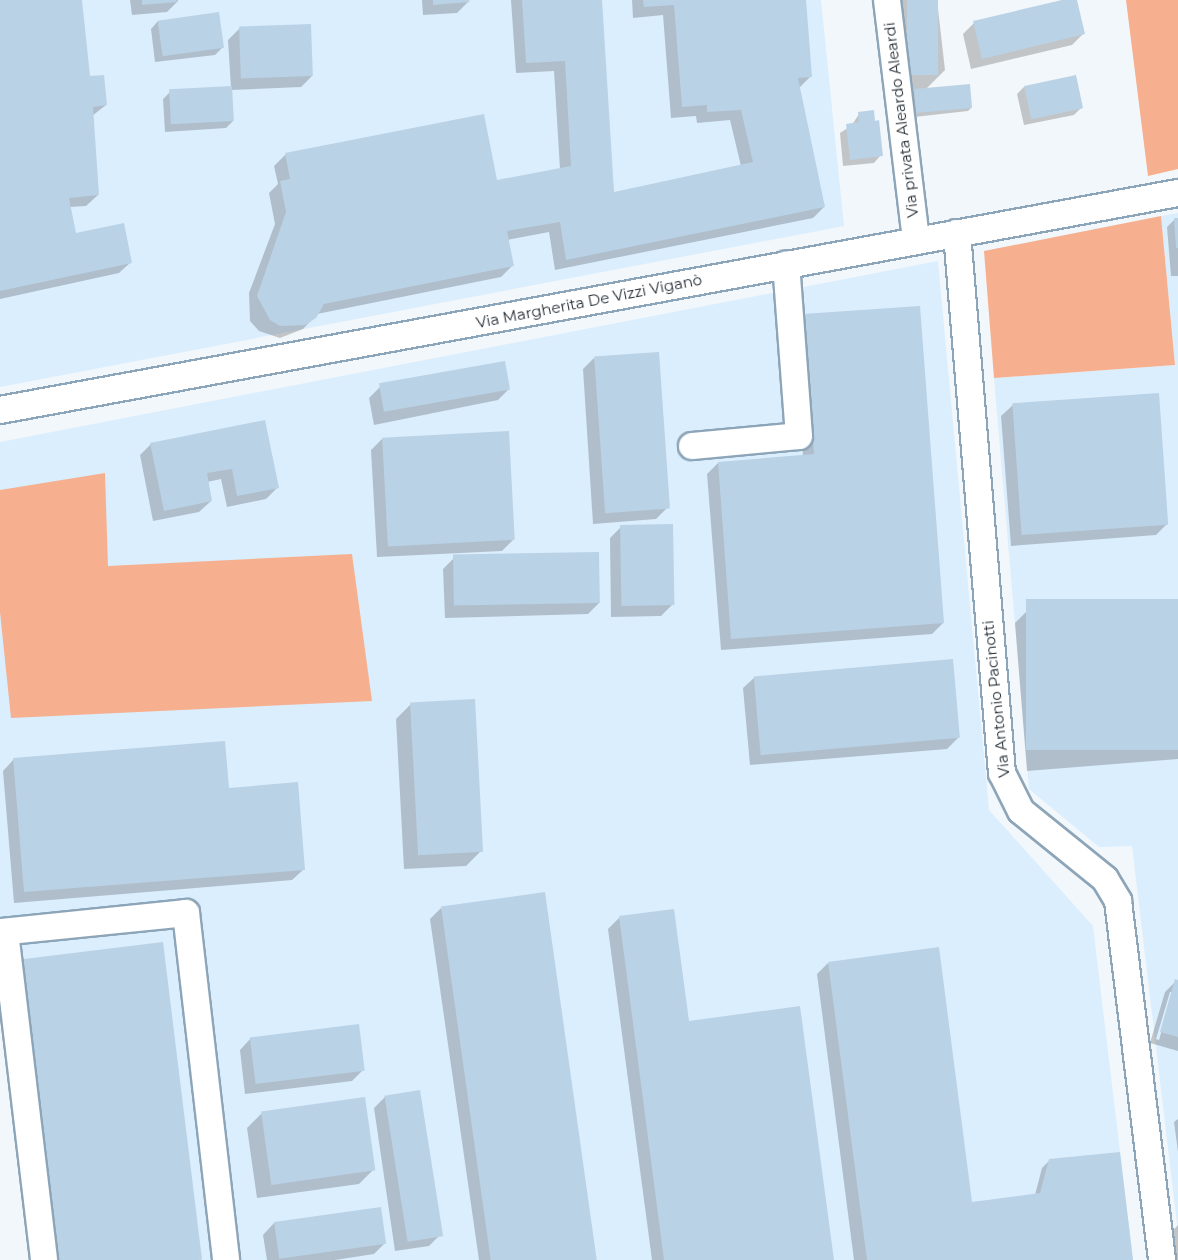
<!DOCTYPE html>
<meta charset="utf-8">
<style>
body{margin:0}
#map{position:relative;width:1178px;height:1260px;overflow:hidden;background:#f2f7fb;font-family:Montserrat,sans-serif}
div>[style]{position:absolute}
.built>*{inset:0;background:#dbeefd}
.green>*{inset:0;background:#f6b08f}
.shadow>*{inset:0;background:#0003}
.building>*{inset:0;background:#bad2e6;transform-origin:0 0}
.roads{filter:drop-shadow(2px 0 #8da5b8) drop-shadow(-2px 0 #8da5b8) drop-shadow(0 2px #8da5b8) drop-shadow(0 -2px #8da5b8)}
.minor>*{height:26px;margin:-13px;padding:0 13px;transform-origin:13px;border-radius:13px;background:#fff}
span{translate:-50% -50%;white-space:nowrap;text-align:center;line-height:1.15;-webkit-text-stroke:4.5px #fff;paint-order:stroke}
.street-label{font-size:15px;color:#252e36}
</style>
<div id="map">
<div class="built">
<div style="clip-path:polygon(0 0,821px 0,844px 226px,0 387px)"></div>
<div style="clip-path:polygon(1178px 213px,1178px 1232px,1132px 846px,1099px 847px,1029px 789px,994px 378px,1175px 365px,1161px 216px)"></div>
<div style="clip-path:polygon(938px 261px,989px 810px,1093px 926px,1133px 1260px,32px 1260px,0 997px,0 442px)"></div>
</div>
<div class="green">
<div style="clip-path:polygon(1126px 0,1178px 0,1178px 169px,1148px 176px)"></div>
<div style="clip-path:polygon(1161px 216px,1175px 365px,994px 378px,984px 251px)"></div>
<div style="clip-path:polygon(105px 473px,108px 566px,352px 554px,372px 701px,11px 718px,0 612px,0 490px)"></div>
</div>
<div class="shadow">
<div style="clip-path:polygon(0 0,81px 0,89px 78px,106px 105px,92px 116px,98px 195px,86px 206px,70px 207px,75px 234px,131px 262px,119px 273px,0 299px)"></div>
<div style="clip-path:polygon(130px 0,178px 0,178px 1px,167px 12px,132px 15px)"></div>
<div style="clip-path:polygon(422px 0,468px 0,468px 2px,457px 13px,423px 15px)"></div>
<div style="clip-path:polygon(511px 0,600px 0,612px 194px,741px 166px,730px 120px,697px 123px,696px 116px,671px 118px,663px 15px,633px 18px,632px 0,804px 0,810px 77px,799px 88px,824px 207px,813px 218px,555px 270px,549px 232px,507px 240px,512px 266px,501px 277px,317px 314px,303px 329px,280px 338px,259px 331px,250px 321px,249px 293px,275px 224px,269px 193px,278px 184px,274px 166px,285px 155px,496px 181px,560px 169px,554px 71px,516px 73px)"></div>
<div style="clip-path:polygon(897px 0,937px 0,945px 70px,925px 90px,971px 108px,968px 111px,914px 117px,912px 93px,895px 95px)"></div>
<div style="clip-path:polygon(1068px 0,1075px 0,1083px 34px,1072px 45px,971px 69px,963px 34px,974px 23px)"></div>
<div style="clip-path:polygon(158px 21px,222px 48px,215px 55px,155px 62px,151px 29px)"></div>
<div style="clip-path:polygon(239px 29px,312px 76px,301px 87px,231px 90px,233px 121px,226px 128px,165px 132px,163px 99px,170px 92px,231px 88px,228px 40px)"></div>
<div style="clip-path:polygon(1075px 76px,1081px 108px,1074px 115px,1024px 125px,1017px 94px,1024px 87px)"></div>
<div style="clip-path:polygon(859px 114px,881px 155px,874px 163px,843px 166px,840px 133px,852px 125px)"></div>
<div style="clip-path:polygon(1175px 219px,1178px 219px,1178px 276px,1171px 276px,1167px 227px)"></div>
<div style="clip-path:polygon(804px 316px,943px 623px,932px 634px,721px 650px,707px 474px,718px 463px,803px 456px,793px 327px)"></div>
<div style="clip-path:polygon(594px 358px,667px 508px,656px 519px,593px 524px,583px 369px)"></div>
<div style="clip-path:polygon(380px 387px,509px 389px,498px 400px,374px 425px,369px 398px)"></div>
<div style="clip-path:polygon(1013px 405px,1167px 524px,1156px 535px,1011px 546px,1001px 416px)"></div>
<div style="clip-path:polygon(264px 422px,277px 488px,266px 499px,227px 507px,221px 479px,207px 482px,211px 501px,199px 512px,153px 521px,140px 455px,151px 444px)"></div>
<div style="clip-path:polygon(382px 439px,513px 540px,502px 551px,377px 557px,371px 450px)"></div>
<div style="clip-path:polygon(621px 527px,672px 605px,661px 616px,611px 617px,610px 538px)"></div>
<div style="clip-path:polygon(454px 558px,599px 603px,588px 614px,445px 618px,443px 569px)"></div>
<div style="clip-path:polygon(1178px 600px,1178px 759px,1027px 771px,1015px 623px,1026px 612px)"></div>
<div style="clip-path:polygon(755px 677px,958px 738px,947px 749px,750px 765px,743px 688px)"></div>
<div style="clip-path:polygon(411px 704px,481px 851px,466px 866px,404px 869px,396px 719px)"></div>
<div style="clip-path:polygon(14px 759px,228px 789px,304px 869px,292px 880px,14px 903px,3px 771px)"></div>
<div style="clip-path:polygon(441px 908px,596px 1260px,479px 1260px,430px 919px)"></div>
<div style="clip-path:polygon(619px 918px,688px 1023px,832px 1260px,652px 1260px,608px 929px)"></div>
<div style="clip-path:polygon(22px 960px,198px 1260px,45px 1260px,11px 971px)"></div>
<div style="clip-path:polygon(828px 963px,971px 1204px,1035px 1195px,1042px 1168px,1050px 1160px,1132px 1260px,854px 1260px,817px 974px)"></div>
<div style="clip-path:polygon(evenodd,1176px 981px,1178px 982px,1178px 1051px,1150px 1043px,1165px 992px,1176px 981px,1170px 992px,1173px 992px,1159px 1040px,1156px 1039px,1170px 992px)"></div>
<div style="clip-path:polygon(251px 1038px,363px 1070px,352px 1081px,245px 1094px,240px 1050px)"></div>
<div style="clip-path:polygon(385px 1097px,440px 1235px,429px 1246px,395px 1251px,374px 1108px)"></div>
<div style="clip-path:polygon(261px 1114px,374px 1169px,359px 1184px,257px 1198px,247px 1128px)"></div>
<div style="clip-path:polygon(1178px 1119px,1178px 1152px,1174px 1122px)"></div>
<div style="clip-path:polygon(274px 1223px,385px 1243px,374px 1254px,335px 1260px,267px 1260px,263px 1235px)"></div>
<div style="clip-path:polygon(1178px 1225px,1178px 1260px,1169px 1260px,1167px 1237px)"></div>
</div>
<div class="building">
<div style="clip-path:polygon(0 0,82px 0,90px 76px,104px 75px,107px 105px,93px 107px,99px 195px,69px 198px,76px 233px,124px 223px,132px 263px,0 291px)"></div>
<div style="clip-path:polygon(142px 0,176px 0,177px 2px,142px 5px)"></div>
<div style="clip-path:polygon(433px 0,469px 0,470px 2px,433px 5px)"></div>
<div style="clip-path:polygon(522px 0,602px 0,614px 192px,753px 162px,741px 110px,707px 112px,707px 105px,682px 107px,674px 5px,644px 7px,643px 0,806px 0,812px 77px,798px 78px,825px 207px,566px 260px,560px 222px,507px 231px,514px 266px,324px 304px,316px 318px,305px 325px,280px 326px,270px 320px,257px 296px,286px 212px,280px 181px,290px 179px,285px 153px,484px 114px,497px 180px,571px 166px,565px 61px,526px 63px)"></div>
<div style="left:907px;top:0;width:31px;height:75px"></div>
<div style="clip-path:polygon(1062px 0,1077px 0,1085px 34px,982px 59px,973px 21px)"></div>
<div style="left:219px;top:12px;width:36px;height:62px;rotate:82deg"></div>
<div style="left:311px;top:24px;width:52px;height:72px;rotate:88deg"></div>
<div style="left:1076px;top:75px;width:34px;height:53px;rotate:78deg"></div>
<div style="left:970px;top:84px;width:24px;height:56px;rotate:85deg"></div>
<div style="left:232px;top:86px;width:35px;height:63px;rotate:87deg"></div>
<div style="clip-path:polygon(874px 110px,875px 121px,879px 120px,883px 156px,850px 160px,846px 124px,859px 122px,858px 112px)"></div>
<div style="clip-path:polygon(1174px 218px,1178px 218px,1178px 248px,1176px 248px)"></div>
<div style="clip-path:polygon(920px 306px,944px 623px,731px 639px,718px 462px,814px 454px,803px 314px)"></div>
<div style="left:659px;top:352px;width:157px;height:65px;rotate:86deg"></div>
<div style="left:505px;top:361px;width:29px;height:128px;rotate:80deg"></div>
<div style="left:1159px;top:393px;width:132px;height:147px;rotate:86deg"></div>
<div style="clip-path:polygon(265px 420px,279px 488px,237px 496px,232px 469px,207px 473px,212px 501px,164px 511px,150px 443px)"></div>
<div style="left:509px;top:431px;width:109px;height:127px;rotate:87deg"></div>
<div style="left:673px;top:524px;width:81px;height:53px;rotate:89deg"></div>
<div style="left:599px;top:552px;width:51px;height:146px;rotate:89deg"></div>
<div style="left:1178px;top:599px;width:151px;height:152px;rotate:90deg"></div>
<div style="left:953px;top:659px;width:79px;height:200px;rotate:85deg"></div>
<div style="left:475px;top:699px;width:153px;height:65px;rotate:87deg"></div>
<div style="clip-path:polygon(225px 741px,229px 788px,298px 782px,305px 870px,24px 892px,13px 758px)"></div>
<div style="left:545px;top:892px;width:372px;height:105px;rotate:82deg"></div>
<div style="clip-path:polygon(674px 909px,689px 1021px,800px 1006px,834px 1260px,664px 1260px,619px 916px)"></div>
<div style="left:163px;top:942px;width:320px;height:142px;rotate:83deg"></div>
<div style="clip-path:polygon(939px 947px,972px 1202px,1040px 1193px,1049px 1159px,1120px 1152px,1133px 1260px,867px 1260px,828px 962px)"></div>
<div style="clip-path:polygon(1175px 979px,1178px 980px,1178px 1037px,1160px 1032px)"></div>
<div style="left:359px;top:1024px;width:47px;height:110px;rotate:83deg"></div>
<div style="left:420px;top:1090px;width:148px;height:36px;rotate:81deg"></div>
<div style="left:365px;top:1097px;width:74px;height:105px;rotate:82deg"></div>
<div style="left:381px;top:1207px;width:37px;height:108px;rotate:82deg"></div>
</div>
<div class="roads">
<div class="minor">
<div style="left:887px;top:0;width:242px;rotate:83.1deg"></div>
<div style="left:957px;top:233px;width:542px;rotate:85.24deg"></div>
<div style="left:1002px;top:773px;width:42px;rotate:63.4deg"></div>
<div style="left:1021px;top:811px;width:108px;rotate:39deg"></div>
<div style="left:1105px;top:879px;width:26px;rotate:59deg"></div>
<div style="left:1118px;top:901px;width:362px;rotate:83deg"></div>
<div style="left:0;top:410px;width:1198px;rotate:-10.44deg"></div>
<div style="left:692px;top:446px;width:107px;rotate:-5.3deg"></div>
<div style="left:799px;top:436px;width:172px;rotate:-94.3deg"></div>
<div style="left:0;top:932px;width:187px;rotate:-5.8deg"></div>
<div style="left:186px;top:913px;width:349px;rotate:83.4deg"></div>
<div style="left:5px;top:932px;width:330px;rotate:83.2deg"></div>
</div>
</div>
<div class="street-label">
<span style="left:901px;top:120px;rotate:-97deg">Via privata Aleardo Aleardi</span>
<span style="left:589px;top:301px;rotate:-11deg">Via Margherita De Vizzi Viganò</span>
<span style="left:996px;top:699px;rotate:-96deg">Via Antonio Pacinotti</span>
</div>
</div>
